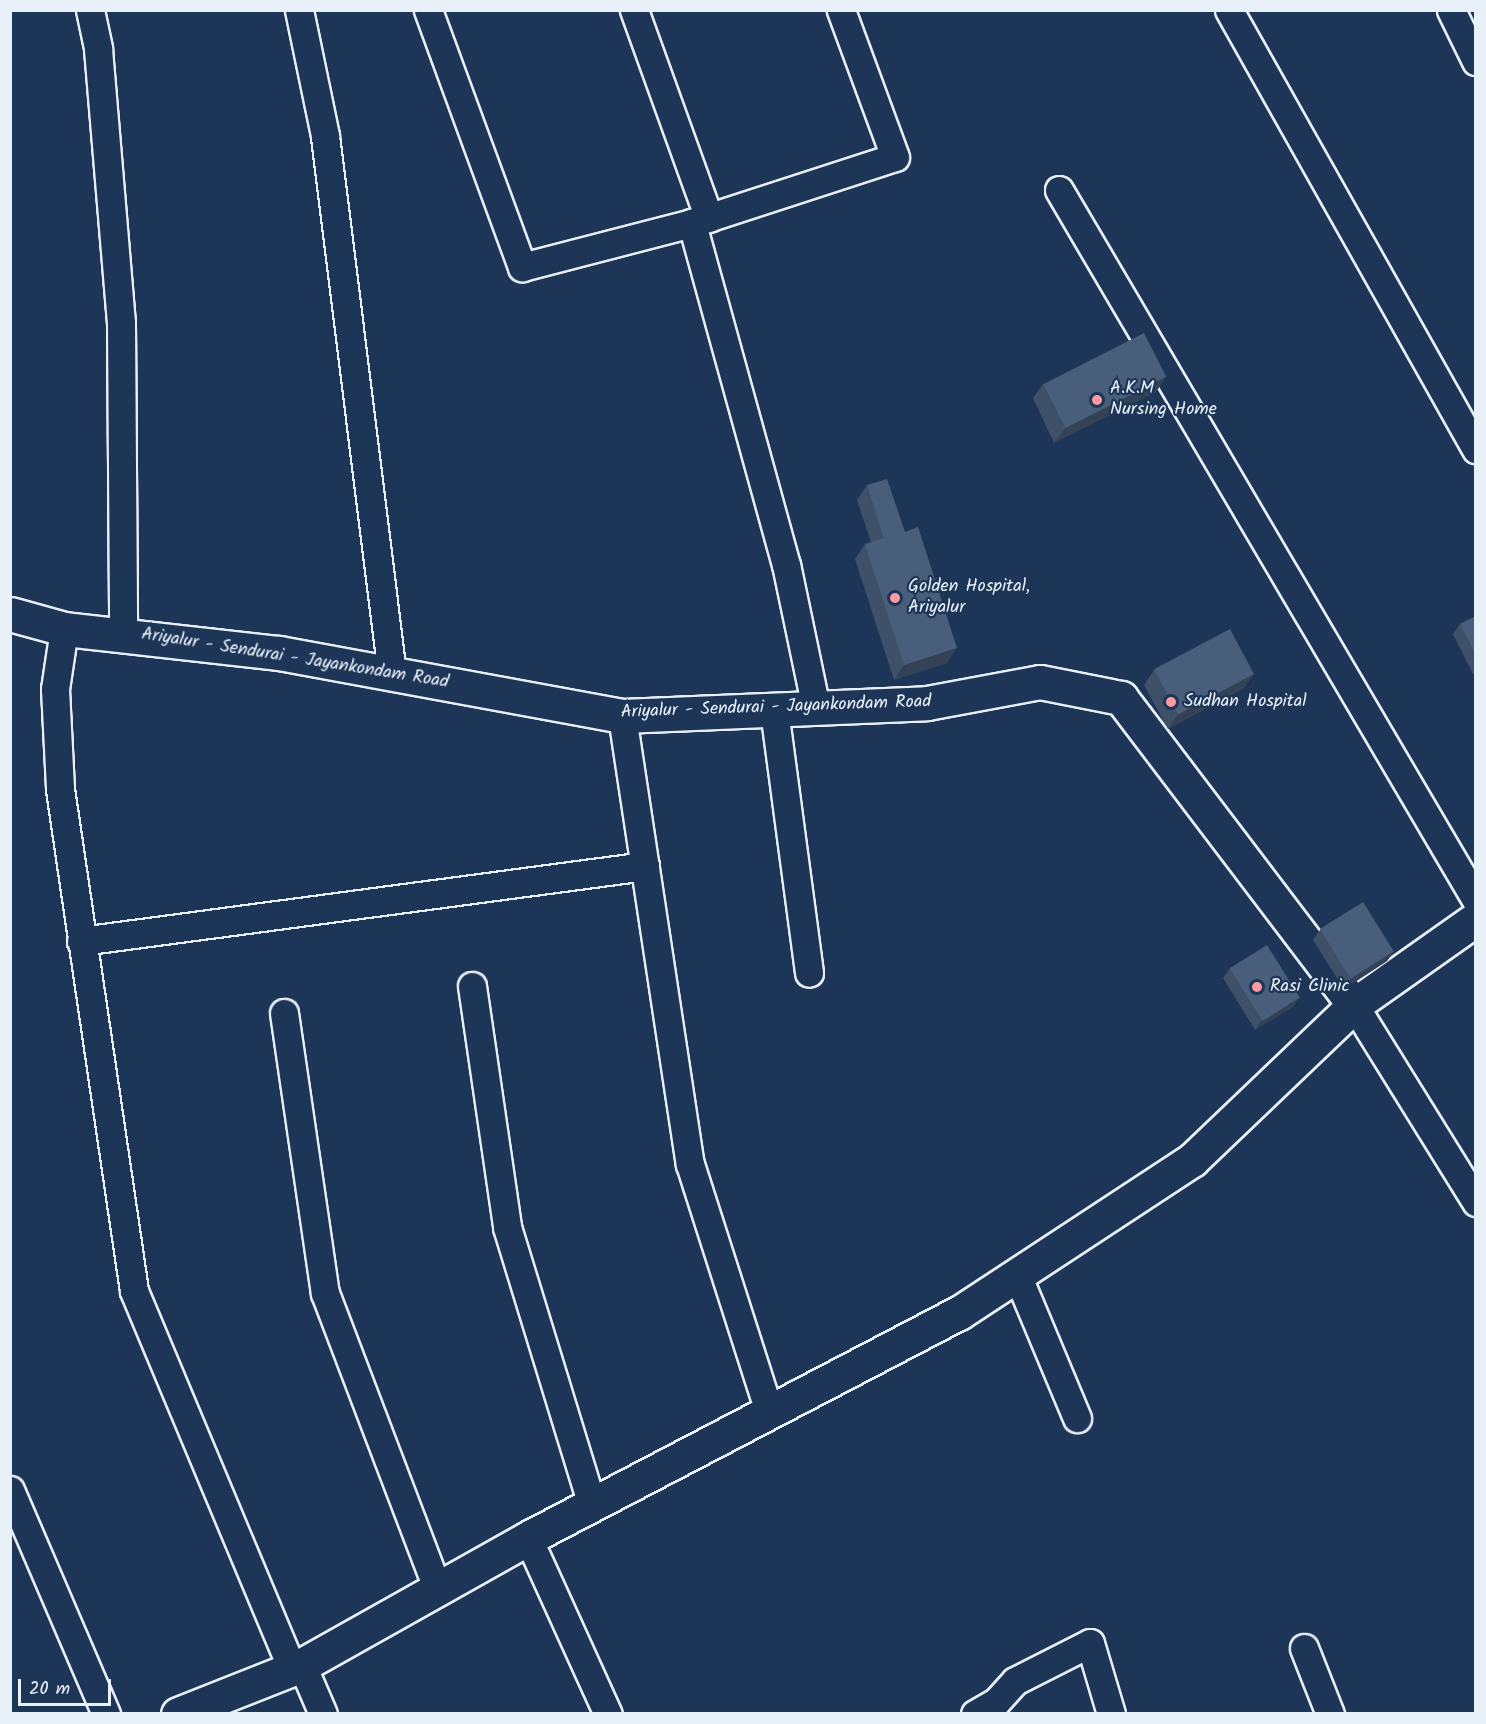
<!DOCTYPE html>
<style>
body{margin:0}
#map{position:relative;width:1486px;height:1724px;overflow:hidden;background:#1d3557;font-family:Kalam,sans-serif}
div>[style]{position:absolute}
.roads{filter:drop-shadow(2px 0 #e8f1f8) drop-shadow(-2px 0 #e8f1f8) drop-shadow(0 2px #e8f1f8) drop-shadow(0 -2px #e8f1f8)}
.minor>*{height:27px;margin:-13.5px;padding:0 13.5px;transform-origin:13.5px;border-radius:13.5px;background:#1d3557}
.tertiary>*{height:33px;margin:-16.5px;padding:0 16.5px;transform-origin:16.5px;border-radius:16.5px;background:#1d3557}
.primary>*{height:33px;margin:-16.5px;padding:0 16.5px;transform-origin:16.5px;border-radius:16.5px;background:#1d3557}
.wall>*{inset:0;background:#3f5169}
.shaded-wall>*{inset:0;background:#334255}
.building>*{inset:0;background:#495e7a;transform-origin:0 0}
.dots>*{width:16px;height:16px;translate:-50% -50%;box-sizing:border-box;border:3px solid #1d3557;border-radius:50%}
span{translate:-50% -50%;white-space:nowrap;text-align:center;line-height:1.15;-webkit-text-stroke:4.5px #1d3557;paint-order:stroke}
.poi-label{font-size:18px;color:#e8f1f8}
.left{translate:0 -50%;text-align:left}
.street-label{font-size:18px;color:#e8f1f8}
.frame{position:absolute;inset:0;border:12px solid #e8f1f8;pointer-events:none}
.scale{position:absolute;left:18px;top:1679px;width:93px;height:27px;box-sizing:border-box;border:3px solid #e8f1f8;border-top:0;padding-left:8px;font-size:18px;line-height:21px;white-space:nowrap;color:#e8f1f8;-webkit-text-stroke:4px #1d3557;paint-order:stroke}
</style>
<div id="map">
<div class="roads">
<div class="minor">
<div style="left:90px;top:10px;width:40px;rotate:78deg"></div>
<div style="left:98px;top:49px;width:275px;rotate:85.2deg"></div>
<div style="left:121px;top:323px;width:308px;rotate:89.6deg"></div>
<div style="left:299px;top:10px;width:129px;rotate:78.3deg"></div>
<div style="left:325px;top:136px;width:542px;rotate:82.9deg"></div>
<div style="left:428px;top:10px;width:274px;rotate:69.9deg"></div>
<div style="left:522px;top:267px;width:176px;rotate:-14.5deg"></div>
<div style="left:634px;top:10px;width:221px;rotate:70.2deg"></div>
<div style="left:1229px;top:10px;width:504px;rotate:60.64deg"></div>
<div style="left:1451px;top:10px;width:57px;rotate:63.9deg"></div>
<div style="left:1059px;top:190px;width:823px;rotate:59.57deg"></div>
<div style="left:64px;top:629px;width:61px;rotate:98.5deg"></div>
<div style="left:55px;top:689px;width:100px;rotate:87.1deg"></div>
<div style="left:60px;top:789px;width:507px;rotate:81.61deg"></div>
<div style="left:134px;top:1291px;width:410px;rotate:67.3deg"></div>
<div style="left:816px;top:708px;width:146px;rotate:-101.8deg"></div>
<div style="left:786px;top:565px;width:355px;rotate:-105.4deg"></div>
<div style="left:692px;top:223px;width:213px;rotate:-18deg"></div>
<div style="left:895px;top:157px;width:157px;rotate:-110.2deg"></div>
<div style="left:774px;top:710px;width:265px;rotate:82.4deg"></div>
<div style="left:622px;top:716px;width:453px;rotate:81.4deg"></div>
<div style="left:690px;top:1164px;width:259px;rotate:72.3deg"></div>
<div style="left:81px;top:941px;width:569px;rotate:-7.57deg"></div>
<div style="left:472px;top:986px;width:244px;rotate:81.7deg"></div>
<div style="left:507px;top:1227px;width:291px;rotate:73deg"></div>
<div style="left:1354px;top:1005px;width:232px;rotate:58.2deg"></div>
<div style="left:284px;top:1013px;width:283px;rotate:81.7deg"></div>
<div style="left:325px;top:1293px;width:319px;rotate:69.2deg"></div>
<div style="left:1018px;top:1277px;width:153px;rotate:67.3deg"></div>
<div style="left:10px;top:1490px;width:244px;rotate:66.8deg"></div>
<div style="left:528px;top:1538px;width:193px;rotate:65.6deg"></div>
<div style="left:1304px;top:1648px;width:71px;rotate:68.5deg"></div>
<div style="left:302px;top:1665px;width:53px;rotate:66.8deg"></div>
<div style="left:975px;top:1714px;width:24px;rotate:-30deg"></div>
<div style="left:996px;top:1702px;width:28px;rotate:-48deg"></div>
<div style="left:1015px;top:1681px;width:84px;rotate:-26.9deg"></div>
<div style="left:1090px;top:1643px;width:74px;rotate:73.5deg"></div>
</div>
<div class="tertiary">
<div style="left:178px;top:1714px;width:133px;rotate:-21.6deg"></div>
<div style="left:302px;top:1665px;width:259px;rotate:-29.3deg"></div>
<div style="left:528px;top:1538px;width:486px;rotate:-27.6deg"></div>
<div style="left:959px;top:1313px;width:279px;rotate:-33.3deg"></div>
<div style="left:1192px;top:1160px;width:224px;rotate:-43.7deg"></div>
</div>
<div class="primary">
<div style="left:10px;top:614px;width:56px;rotate:15.5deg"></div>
<div style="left:64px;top:629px;width:216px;rotate:6.4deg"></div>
<div style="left:279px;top:653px;width:349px;rotate:10.4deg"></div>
<div style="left:622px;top:716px;width:305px;rotate:-2.4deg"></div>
<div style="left:927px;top:703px;width:115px;rotate:-10.5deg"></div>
<div style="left:1040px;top:682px;width:83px;rotate:11.2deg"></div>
<div style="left:1121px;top:698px;width:385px;rotate:52.8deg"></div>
<div style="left:1354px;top:1005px;width:149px;rotate:-35.2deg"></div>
</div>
</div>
<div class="wall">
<div style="clip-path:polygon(1043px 384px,1156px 392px,1054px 443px,1033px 398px)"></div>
<div style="clip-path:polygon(867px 485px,947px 663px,894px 680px,855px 559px,865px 544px,871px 542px,857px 500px)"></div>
<div style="clip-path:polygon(1476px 616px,1476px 673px,1473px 674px,1453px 634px,1460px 624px)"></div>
<div style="clip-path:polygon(1154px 670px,1254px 674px,1244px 688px,1168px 729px,1144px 685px)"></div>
<div style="clip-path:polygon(1320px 930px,1394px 951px,1387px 961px,1344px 989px,1313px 940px)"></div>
<div style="clip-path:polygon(1230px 968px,1293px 1007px,1255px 1030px,1223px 978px)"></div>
</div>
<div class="shaded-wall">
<div style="clip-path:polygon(1166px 377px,1156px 392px,1054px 443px,1065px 428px)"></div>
<div style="clip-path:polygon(957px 648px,947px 663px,894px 680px,904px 665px)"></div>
<div style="clip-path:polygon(1254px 674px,1244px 688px,1168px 729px,1178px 714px)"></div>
<div style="clip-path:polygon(1394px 951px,1387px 961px,1344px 989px,1351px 979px)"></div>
<div style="clip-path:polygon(1300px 997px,1293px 1007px,1255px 1030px,1262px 1020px)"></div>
</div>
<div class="building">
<div style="left:1144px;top:333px;width:49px;height:113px;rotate:63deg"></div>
<div style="clip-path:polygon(887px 479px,905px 532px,918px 527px,957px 648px,904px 665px,865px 544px,884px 538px,867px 485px)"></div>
<div style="clip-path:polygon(1476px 616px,1476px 655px,1460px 624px)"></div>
<div style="left:1230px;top:629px;width:51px;height:86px;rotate:62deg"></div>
<div style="left:1363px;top:902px;width:58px;height:51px;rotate:58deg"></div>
<div style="left:1267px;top:945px;width:62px;height:44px;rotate:58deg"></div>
</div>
<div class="dots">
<div style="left:1097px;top:400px;background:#ff9aa2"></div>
<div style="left:895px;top:598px;background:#ff9aa2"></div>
<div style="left:1171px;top:702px;background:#ff9aa2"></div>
<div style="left:1257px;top:987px;background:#ff9aa2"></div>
</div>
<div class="poi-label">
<span class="left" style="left:1110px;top:400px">A.K.M<br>Nursing Home</span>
<span class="left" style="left:908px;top:598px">Golden Hospital,<br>Ariyalur</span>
<span class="left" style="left:1184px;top:702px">Sudhan Hospital</span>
<span class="left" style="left:1270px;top:987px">Rasi Clinic</span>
</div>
<div class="street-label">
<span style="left:295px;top:659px;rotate:9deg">Ariyalur - Sendurai - Jayankondam Road</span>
<span style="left:776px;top:708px;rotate:-2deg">Ariyalur - Sendurai - Jayankondam Road</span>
</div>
<div class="frame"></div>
<div class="scale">20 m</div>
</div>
